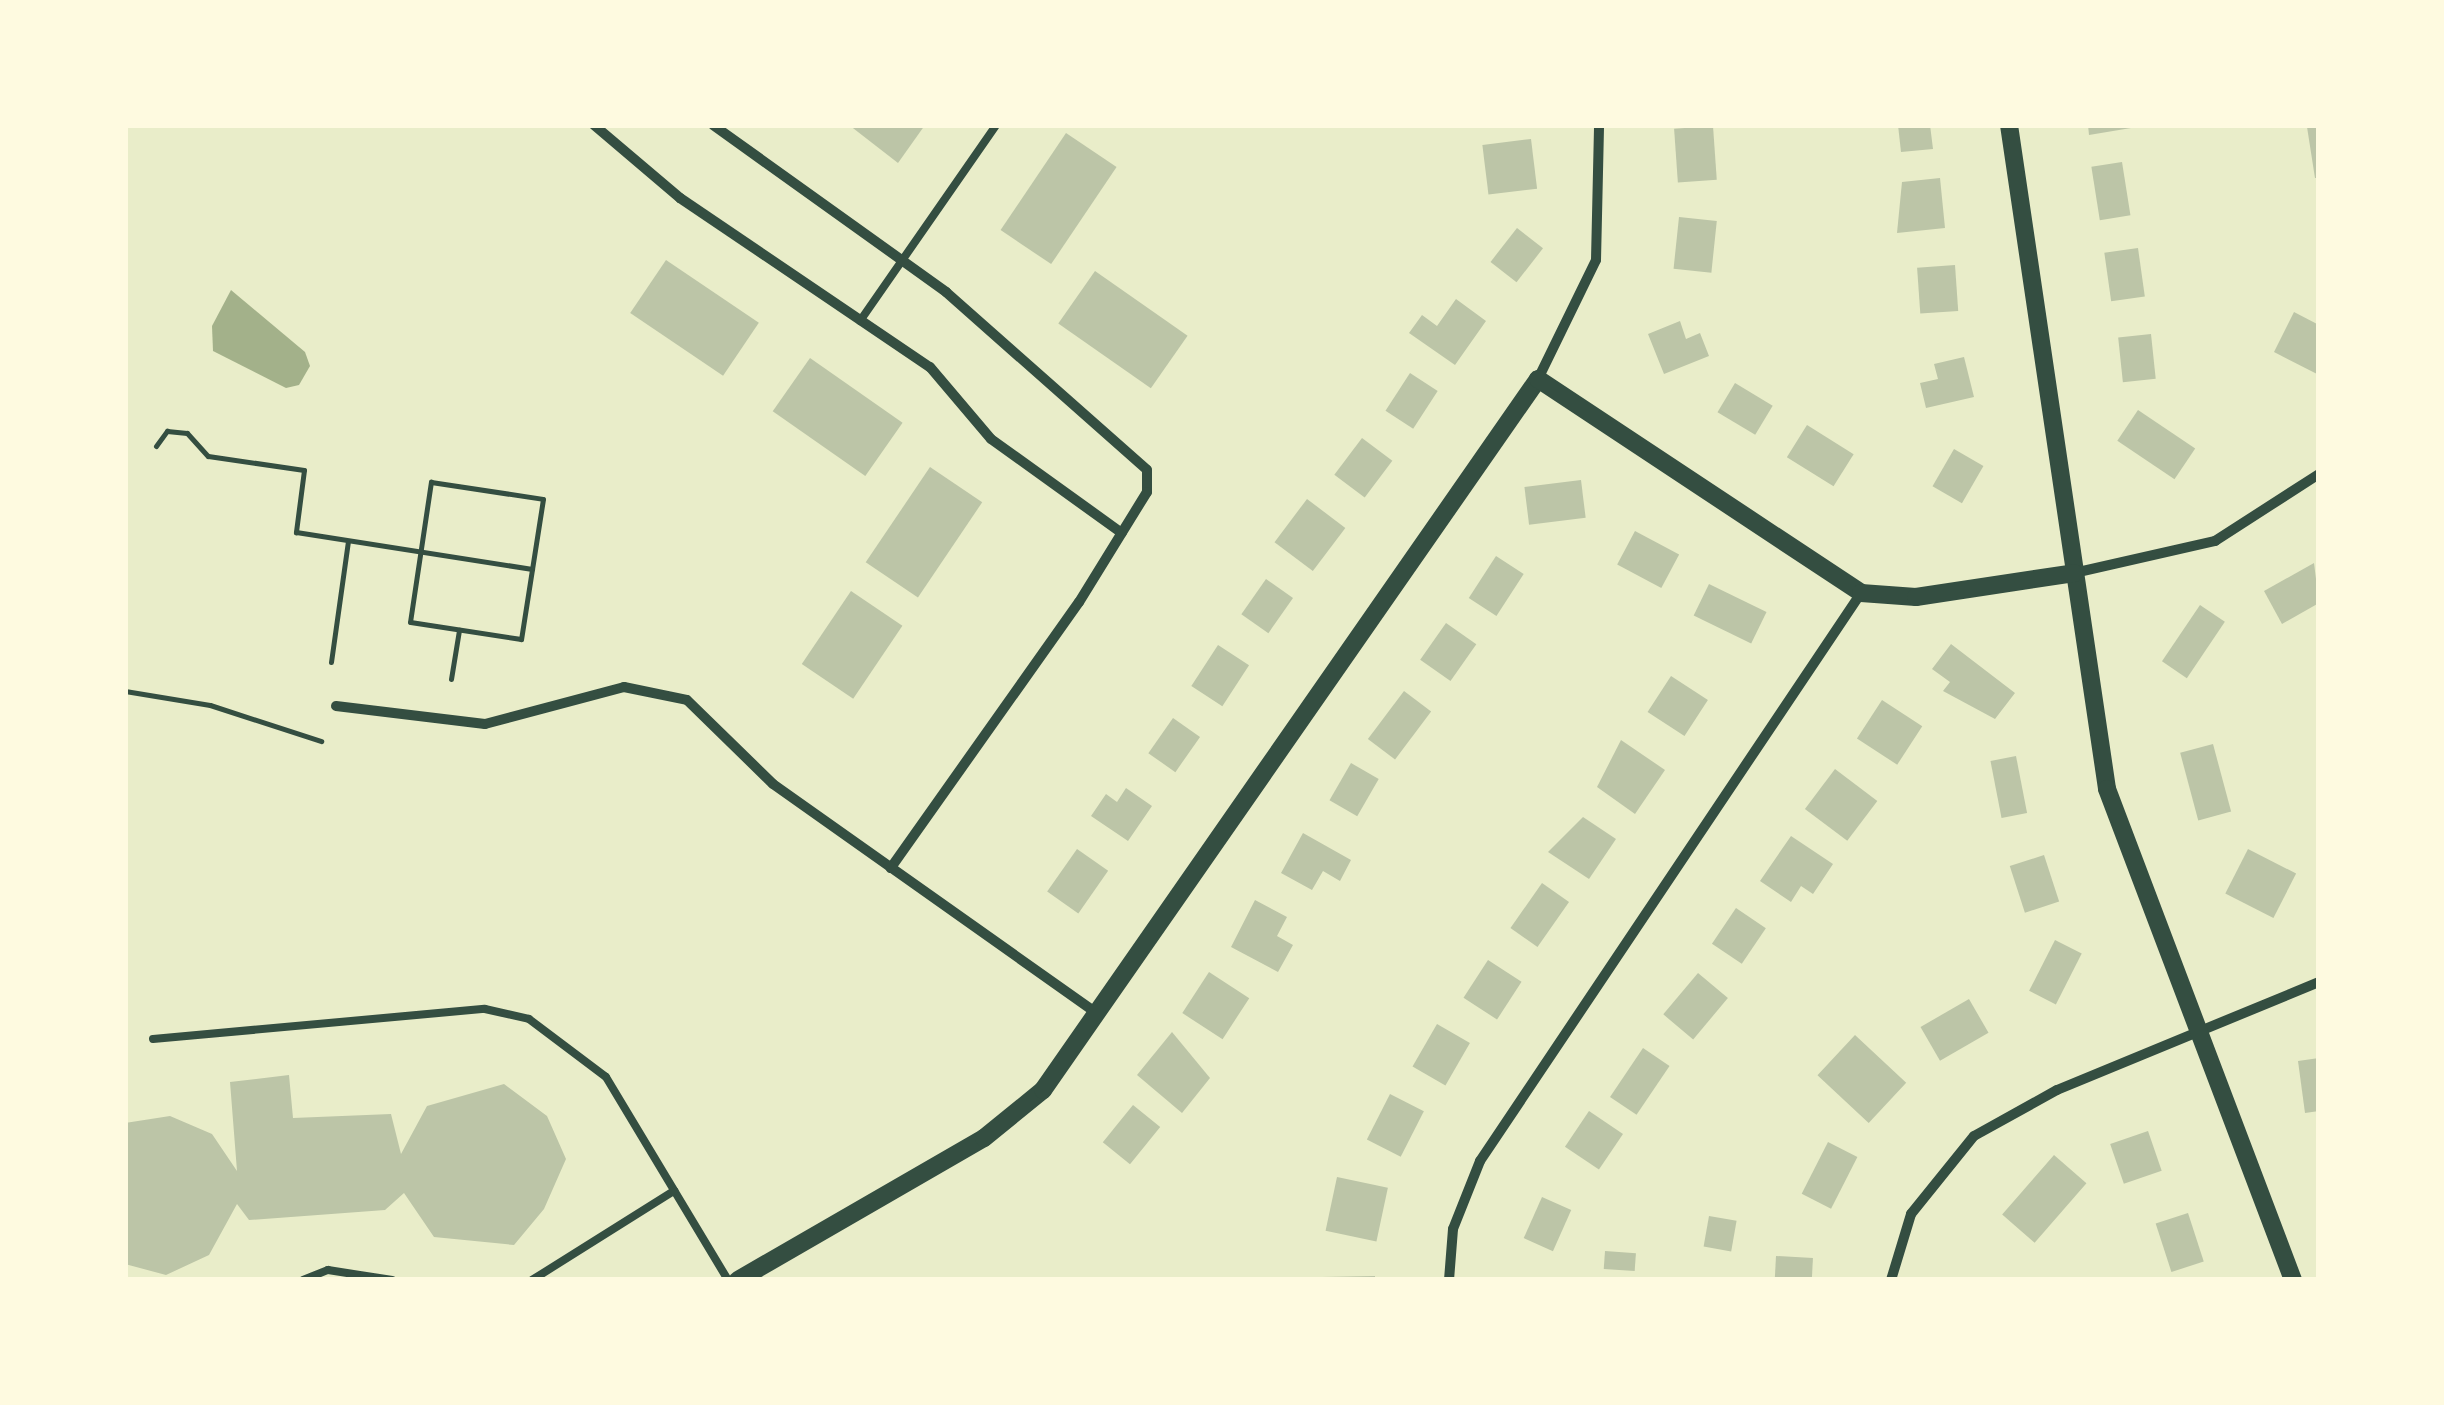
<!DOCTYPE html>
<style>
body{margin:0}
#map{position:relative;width:2444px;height:1405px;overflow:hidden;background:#e9edc9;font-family:"PT Sans Narrow",sans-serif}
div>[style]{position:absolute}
.water>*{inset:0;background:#a3b18a}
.building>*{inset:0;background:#bcc5a7;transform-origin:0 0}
.path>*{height:5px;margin:-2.5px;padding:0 2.5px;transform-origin:2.5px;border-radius:2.5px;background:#344e41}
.service>*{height:8px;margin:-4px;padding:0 4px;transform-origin:4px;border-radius:4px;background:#344e41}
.minor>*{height:10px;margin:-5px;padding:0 5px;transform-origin:5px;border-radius:5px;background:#344e41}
.tertiary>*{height:18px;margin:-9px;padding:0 9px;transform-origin:9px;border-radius:9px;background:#344e41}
span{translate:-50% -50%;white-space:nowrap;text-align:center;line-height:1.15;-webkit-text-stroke:9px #fefae0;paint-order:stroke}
.frame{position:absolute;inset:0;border:128px solid #fefae0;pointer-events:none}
</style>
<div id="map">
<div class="water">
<div style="clip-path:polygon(231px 290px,305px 352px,310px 366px,299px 385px,286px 388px,213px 351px,212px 326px)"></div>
</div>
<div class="building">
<div style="clip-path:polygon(849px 125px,925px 125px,898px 163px)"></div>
<div style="clip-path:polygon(1898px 125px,1930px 125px,1933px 149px,1901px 152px)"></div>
<div style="clip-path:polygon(2088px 125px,2137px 125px,2137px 127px,2089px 135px)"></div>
<div style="clip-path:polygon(2319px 125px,2319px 178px,2315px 178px,2307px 127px)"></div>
<div style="left:1713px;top:126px;width:54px;height:39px;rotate:86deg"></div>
<div style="left:1066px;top:133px;width:61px;height:117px;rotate:34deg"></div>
<div style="left:1531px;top:139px;width:50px;height:49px;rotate:83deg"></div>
<div style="left:2122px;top:162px;width:54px;height:31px;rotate:81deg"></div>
<div style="clip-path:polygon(1940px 178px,1945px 228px,1897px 233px,1902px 182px)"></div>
<div style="left:1679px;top:217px;width:38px;height:52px;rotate:6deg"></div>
<div style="left:1517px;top:228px;width:33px;height:43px;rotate:38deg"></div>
<div style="left:2138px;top:248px;width:49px;height:34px;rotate:82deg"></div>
<div style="left:666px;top:260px;width:112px;height:64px;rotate:34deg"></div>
<div style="left:1955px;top:265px;width:46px;height:38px;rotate:86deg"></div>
<div style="left:1095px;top:271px;width:113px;height:64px;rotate:35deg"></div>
<div style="clip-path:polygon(1456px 299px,1486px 321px,1455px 365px,1409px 333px,1422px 315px,1437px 326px)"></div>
<div style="clip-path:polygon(2294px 312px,2319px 325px,2319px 375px,2274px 352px)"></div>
<div style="clip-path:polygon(1680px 321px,1686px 339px,1700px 333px,1709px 356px,1664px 374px,1648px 334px)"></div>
<div style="left:2151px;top:334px;width:45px;height:33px;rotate:84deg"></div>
<div style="clip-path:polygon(1964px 357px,1974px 397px,1926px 408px,1920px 383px,1938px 379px,1934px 364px)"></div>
<div style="left:810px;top:358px;width:113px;height:65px;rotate:35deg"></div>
<div style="left:1410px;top:373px;width:33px;height:45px;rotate:33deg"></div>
<div style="left:1735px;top:383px;width:44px;height:34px;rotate:31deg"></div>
<div style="left:2138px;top:410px;width:69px;height:37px;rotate:34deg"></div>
<div style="left:1807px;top:425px;width:55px;height:38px;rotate:32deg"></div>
<div style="left:1362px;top:438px;width:38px;height:46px;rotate:37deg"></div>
<div style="left:1954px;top:449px;width:34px;height:43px;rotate:30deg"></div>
<div style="left:930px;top:467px;width:63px;height:115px;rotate:34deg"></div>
<div style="left:1581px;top:480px;width:38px;height:57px;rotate:83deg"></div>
<div style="left:1307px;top:499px;width:48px;height:54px;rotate:37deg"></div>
<div style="left:1635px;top:531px;width:50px;height:38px;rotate:28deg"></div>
<div style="left:1496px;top:556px;width:33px;height:50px;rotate:33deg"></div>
<div style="clip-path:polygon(2314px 563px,2319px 603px,2282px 624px,2264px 591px)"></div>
<div style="left:1266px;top:579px;width:33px;height:43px;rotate:35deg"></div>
<div style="left:1709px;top:584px;width:64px;height:35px;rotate:26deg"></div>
<div style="left:851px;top:591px;width:62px;height:88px;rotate:34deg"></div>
<div style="left:2200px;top:605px;width:30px;height:68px;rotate:34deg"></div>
<div style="left:1446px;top:623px;width:37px;height:45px;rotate:35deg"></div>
<div style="clip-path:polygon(1951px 644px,2015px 693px,1995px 719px,1943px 691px,1950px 682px,1932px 669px)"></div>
<div style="left:1218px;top:645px;width:37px;height:49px;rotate:33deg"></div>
<div style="left:1671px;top:676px;width:44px;height:43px;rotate:33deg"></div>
<div style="left:1404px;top:691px;width:34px;height:60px;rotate:37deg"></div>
<div style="left:1882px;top:700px;width:48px;height:46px;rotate:33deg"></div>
<div style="left:1173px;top:718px;width:33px;height:43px;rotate:35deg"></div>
<div style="clip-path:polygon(1621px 740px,1665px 770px,1635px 814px,1597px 787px)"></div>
<div style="left:2213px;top:744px;width:70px;height:34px;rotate:75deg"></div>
<div style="left:2016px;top:756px;width:58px;height:26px;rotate:79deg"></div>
<div style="left:1351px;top:763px;width:32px;height:43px;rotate:30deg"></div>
<div style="left:1835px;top:769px;width:53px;height:50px;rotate:37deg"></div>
<div style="clip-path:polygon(1126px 788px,1152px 806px,1128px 841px,1091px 816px,1106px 794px,1117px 802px)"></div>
<div style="clip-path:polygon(1583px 817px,1616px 839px,1589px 879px,1548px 852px)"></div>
<div style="clip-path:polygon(1303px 833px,1351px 860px,1340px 881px,1323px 871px,1312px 890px,1281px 873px)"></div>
<div style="clip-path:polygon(1791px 836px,1833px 864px,1813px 894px,1801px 886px,1791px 902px,1760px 881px)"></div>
<div style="left:1077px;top:849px;width:38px;height:52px;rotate:35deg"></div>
<div style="left:2248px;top:849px;width:54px;height:50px;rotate:27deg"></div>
<div style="left:2044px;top:855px;width:49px;height:36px;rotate:72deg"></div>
<div style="left:1542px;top:883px;width:33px;height:55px;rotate:35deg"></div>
<div style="clip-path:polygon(1255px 900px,1287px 917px,1277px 936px,1293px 945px,1278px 972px,1231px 947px)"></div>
<div style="left:1736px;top:908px;width:36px;height:43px;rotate:34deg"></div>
<div style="left:2055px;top:940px;width:30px;height:57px;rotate:27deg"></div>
<div style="left:1488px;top:960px;width:40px;height:45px;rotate:33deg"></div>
<div style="left:1209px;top:972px;width:48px;height:49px;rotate:33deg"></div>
<div style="left:1698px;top:973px;width:39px;height:54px;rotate:40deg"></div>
<div style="left:1969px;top:999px;width:39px;height:56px;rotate:60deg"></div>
<div style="left:1437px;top:1024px;width:38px;height:49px;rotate:30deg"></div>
<div style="clip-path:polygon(1172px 1032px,1210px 1078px,1182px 1113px,1137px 1075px)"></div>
<div style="left:1855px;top:1035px;width:70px;height:55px;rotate:43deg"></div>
<div style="left:1643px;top:1048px;width:32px;height:59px;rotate:34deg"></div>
<div style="clip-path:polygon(2319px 1058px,2319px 1111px,2305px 1113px,2298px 1061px)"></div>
<div style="clip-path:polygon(289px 1075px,293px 1118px,391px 1114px,401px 1154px,427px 1106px,504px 1084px,547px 1116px,566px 1159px,544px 1209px,514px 1245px,434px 1237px,404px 1193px,385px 1210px,249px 1220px,237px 1204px,209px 1255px,166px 1275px,125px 1264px,125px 1123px,170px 1116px,212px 1134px,237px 1171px,230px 1082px)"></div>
<div style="left:1390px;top:1094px;width:38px;height:51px;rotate:27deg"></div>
<div style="left:1133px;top:1105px;width:35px;height:48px;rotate:39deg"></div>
<div style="left:1589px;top:1111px;width:41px;height:43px;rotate:34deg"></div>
<div style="left:2148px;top:1131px;width:42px;height:40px;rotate:71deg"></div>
<div style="left:1828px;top:1142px;width:33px;height:58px;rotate:27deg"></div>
<div style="left:2054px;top:1155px;width:43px;height:79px;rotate:41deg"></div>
<div style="left:1337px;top:1177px;width:52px;height:55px;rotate:12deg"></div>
<div style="left:1542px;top:1197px;width:32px;height:45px;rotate:24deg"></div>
<div style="left:2188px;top:1213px;width:51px;height:34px;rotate:72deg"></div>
<div style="left:1709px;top:1216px;width:28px;height:31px;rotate:10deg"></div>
<div style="left:1605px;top:1251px;width:31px;height:18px;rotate:4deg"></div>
<div style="left:1776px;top:1256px;width:37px;height:24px;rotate:3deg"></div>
<div style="clip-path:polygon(1375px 1276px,1375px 1280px,1322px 1280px,1322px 1277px)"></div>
</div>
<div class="path">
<div style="left:156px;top:446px;width:19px;rotate:-54deg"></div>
<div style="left:167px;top:431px;width:20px;rotate:6deg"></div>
<div style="left:187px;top:433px;width:31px;rotate:48deg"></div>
<div style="left:208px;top:456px;width:97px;rotate:8.3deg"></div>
<div style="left:304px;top:470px;width:63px;rotate:97.4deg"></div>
<div style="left:296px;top:532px;width:239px;rotate:8.9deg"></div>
<div style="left:431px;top:482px;width:113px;rotate:8.6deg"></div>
<div style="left:543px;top:499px;width:142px;rotate:98.9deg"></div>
<div style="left:521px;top:639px;width:112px;rotate:-171.3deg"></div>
<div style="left:410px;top:622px;width:142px;rotate:-81.5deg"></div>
<div style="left:331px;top:662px;width:122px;rotate:-82deg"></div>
<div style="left:451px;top:679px;width:50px;rotate:-80.7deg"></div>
<div style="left:125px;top:691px;width:86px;rotate:9.4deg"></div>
<div style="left:210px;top:705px;width:117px;rotate:18deg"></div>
</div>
<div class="service">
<div style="left:860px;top:321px;width:239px;rotate:-55.2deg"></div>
<div style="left:153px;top:1039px;width:333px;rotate:-5.2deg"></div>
<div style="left:485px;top:1009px;width:45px;rotate:12.8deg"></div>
<div style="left:529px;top:1019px;width:96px;rotate:37deg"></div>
<div style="left:606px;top:1077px;width:237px;rotate:59deg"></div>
<div style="left:303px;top:1280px;width:27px;rotate:-22deg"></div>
<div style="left:328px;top:1270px;width:65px;rotate:8.9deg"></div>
<div style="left:532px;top:1280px;width:168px;rotate:-32.1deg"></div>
</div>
<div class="minor">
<div style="left:594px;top:125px;width:113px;rotate:40.3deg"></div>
<div style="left:680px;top:198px;width:302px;rotate:34.1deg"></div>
<div style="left:930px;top:367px;width:94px;rotate:49.7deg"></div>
<div style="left:991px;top:439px;width:161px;rotate:35.7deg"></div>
<div style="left:713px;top:125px;width:287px;rotate:35.6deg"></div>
<div style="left:946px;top:292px;width:268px;rotate:41.5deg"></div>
<div style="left:1147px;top:470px;width:22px;rotate:90deg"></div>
<div style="left:1147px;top:492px;width:129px;rotate:121.7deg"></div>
<div style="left:1079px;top:602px;width:326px;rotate:125.3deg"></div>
<div style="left:1538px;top:379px;width:132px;rotate:-64deg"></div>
<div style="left:1596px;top:260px;width:135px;rotate:-88.7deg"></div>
<div style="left:2074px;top:573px;width:145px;rotate:-12.8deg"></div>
<div style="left:2215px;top:541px;width:124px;rotate:-32.8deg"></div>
<div style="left:336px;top:706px;width:150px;rotate:6.9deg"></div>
<div style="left:485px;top:724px;width:144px;rotate:-14.9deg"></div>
<div style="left:624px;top:687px;width:64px;rotate:11.7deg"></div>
<div style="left:687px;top:700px;width:120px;rotate:44.3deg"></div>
<div style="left:773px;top:784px;width:397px;rotate:35.3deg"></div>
<div style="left:1449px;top:1280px;width:51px;rotate:-85.5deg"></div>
<div style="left:1453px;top:1229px;width:73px;rotate:-68.3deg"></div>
<div style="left:1480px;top:1161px;width:684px;rotate:-56.15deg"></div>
<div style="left:1891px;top:1280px;width:69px;rotate:-73.1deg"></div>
<div style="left:1911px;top:1214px;width:100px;rotate:-51.1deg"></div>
<div style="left:1974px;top:1136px;width:95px;rotate:-29deg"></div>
<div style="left:2057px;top:1090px;width:283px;rotate:-22.4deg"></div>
</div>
<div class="tertiary">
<div style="left:2009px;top:125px;width:671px;rotate:81.6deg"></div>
<div style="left:2107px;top:789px;width:525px;rotate:69.25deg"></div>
<div style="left:738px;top:1280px;width:284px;rotate:-30deg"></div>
<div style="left:984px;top:1138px;width:76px;rotate:-39.1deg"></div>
<div style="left:1043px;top:1090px;width:866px;rotate:-55.15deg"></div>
<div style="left:1538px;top:379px;width:387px;rotate:33.5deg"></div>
<div style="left:1861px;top:593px;width:55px;rotate:4.2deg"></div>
<div style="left:1916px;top:597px;width:160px;rotate:-8.6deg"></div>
</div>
<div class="frame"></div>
</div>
